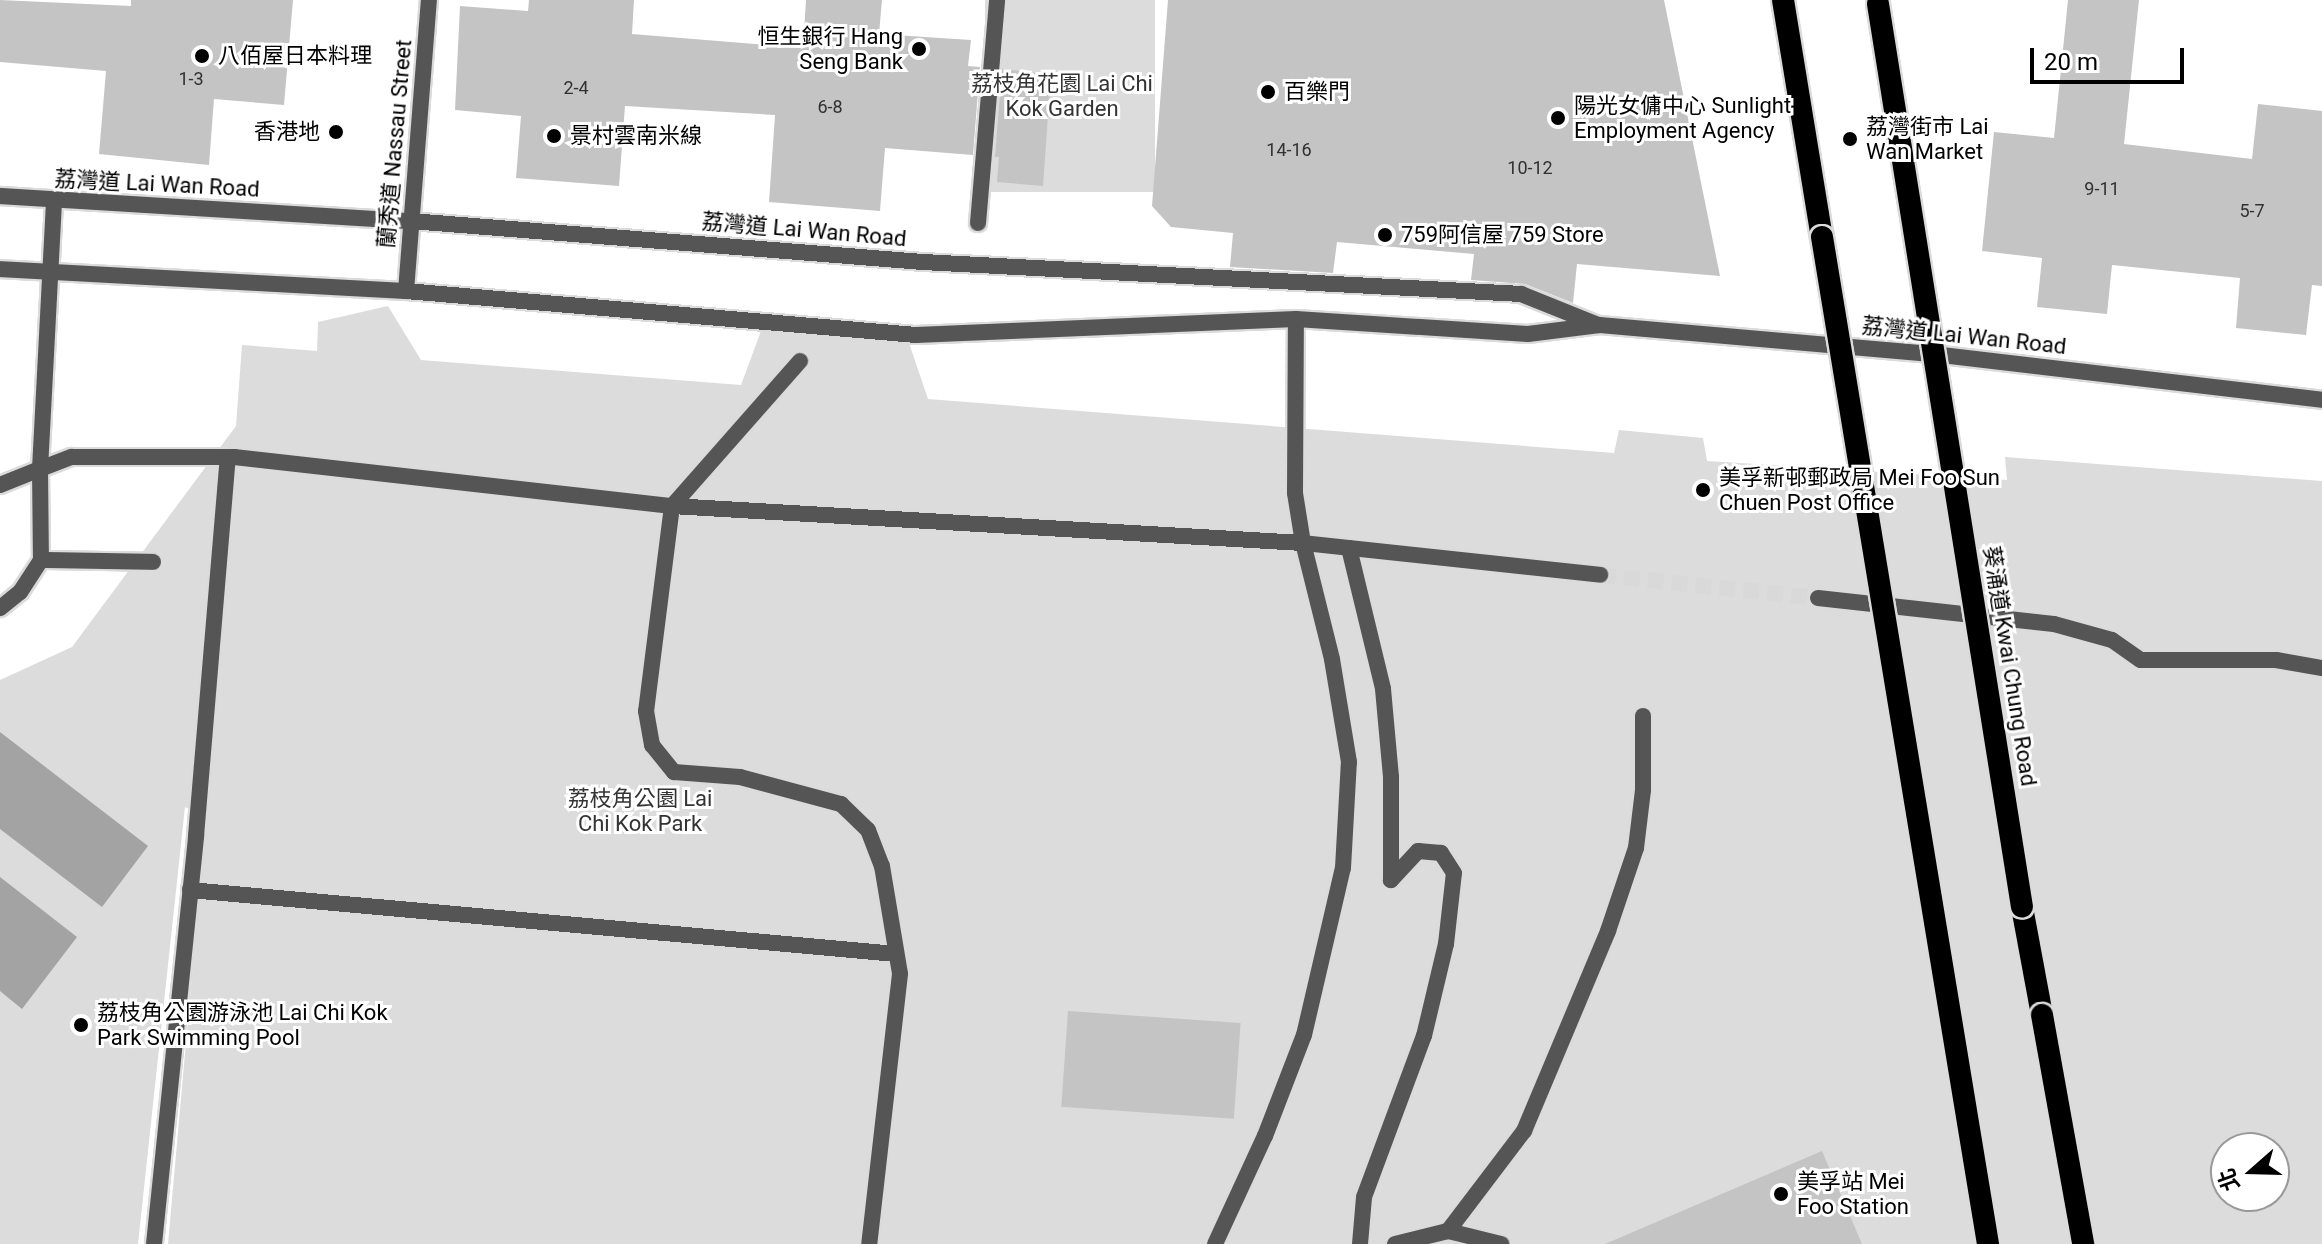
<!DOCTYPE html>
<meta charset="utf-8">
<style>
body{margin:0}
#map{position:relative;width:2322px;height:1244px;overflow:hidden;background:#fff;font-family:Roboto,"Noto Sans TC",sans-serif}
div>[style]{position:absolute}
.green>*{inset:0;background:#dcdcdc;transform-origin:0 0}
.water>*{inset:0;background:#a3a3a3}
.building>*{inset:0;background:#c4c4c4;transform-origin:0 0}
.pedestrian-tunnel>*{height:16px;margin-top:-8px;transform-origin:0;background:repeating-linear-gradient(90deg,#d9d9d9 0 16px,transparent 0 24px)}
.roads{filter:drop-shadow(2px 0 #dbdbdb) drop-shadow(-2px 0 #dbdbdb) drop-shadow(0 2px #dbdbdb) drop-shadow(0 -2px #dbdbdb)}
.service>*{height:16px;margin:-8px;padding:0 8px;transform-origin:8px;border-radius:8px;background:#555}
.pedestrian>*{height:16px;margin:-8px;padding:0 8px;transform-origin:8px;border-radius:8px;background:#555}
.minor>*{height:16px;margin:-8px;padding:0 8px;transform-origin:8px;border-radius:8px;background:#555}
.trunk>*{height:22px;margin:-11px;padding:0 11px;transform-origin:11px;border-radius:11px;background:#000}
.bridges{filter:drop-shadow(2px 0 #dbdbdb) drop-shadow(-2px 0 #dbdbdb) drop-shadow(0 2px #dbdbdb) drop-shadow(0 -2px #dbdbdb)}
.trunk-bridge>*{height:22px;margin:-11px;padding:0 11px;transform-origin:11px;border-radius:11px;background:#000}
.dots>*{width:22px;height:22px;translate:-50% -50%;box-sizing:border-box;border:4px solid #fff;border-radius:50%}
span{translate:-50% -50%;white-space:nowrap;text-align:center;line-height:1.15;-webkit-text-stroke:6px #fff;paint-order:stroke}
.number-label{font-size:18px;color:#313131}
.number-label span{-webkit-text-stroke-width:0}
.poi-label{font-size:22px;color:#000}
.right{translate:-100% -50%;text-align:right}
.left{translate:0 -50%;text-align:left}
.park-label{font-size:22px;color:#333}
.street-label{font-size:22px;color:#000}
.north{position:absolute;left:2210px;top:1132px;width:80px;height:80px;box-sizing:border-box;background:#fff;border:2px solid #999;border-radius:50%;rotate:250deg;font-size:22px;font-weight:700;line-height:32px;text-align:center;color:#000}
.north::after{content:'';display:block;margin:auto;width:28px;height:36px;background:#000;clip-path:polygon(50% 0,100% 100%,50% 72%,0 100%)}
.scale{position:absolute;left:2030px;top:48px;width:154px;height:36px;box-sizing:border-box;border:4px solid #000;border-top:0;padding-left:10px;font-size:24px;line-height:28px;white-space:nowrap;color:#000;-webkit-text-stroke:6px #fff;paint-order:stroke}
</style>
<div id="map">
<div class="green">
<div style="left:985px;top:0;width:170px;height:192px"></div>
<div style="clip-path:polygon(evenodd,388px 306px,421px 360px,741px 385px,765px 320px,909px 343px,928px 399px,1614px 453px,1619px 430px,1703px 438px,1707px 461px,2007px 480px,2005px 457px,2322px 481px,2322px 1244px,168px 1244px,206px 818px,185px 807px,138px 1244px,0 1244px,0 680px,72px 647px,236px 426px,242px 345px,317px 351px,318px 322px,388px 306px,2226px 1148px,2274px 1148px,2274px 1196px,2226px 1196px,2226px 1148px)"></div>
</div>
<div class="water">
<div style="clip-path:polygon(0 732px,148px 846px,102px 907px,0 829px)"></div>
<div style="clip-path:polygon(0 877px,77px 937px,22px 1009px,0 991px)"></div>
</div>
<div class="building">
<div style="clip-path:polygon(0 0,131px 6px,131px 0,293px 0,284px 105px,214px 99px,209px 165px,99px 154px,106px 71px,0 62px)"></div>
<div style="clip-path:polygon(529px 0,634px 0,632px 34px,803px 48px,806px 0,882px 0,879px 34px,971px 40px,968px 66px,980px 67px,973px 155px,885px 148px,880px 211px,769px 202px,775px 115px,625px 106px,619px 186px,516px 178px,521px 116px,455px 110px,460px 6px,528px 11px)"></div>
<div style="clip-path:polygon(1168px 0,1664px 0,1720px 276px,1577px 264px,1573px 303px,1525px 284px,1471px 280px,1474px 254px,1337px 242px,1333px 273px,1230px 267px,1233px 233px,1171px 227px,1152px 206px)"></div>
<div style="clip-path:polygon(2068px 0,2139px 0,2124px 144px,2252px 159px,2258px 104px,2322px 111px,2322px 286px,2312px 285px,2306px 335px,2236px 328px,2240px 278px,2112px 265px,2107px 314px,2037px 307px,2042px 258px,1982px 251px,1994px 132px,2054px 138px)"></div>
<div style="clip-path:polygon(1002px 69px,1051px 74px,1043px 186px,997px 182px,999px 157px,995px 157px)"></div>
<div style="left:1068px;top:1011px;width:173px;height:96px;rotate:4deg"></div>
<div style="clip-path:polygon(1822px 1151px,1862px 1244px,1605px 1244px)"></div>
</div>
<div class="pedestrian-tunnel">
<div style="left:1600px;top:575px;width:219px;rotate:6deg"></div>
</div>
<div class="roads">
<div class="service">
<div style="left:40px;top:469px;width:268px;rotate:-87deg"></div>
<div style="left:0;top:485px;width:43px;rotate:-21.8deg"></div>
<div style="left:40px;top:469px;width:91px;rotate:89.4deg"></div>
<div style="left:41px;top:560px;width:38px;rotate:123deg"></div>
<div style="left:20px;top:592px;width:26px;rotate:141deg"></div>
<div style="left:41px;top:560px;width:112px;rotate:1deg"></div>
<div style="left:1215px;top:1244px;width:119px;rotate:-65.2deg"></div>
<div style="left:1265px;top:1136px;width:108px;rotate:-68.9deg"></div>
<div style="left:1304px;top:1035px;width:171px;rotate:-76.9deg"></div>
<div style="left:1343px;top:868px;width:106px;rotate:-86.8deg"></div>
<div style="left:1349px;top:762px;width:104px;rotate:-99.4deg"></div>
<div style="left:1332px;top:659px;width:120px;rotate:-104deg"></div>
<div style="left:1303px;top:543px;width:51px;rotate:-99.1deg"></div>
<div style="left:1295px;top:493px;width:174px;rotate:-89.7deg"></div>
</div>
<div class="pedestrian">
<div style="left:978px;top:223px;width:224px;rotate:-85.1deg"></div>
<div style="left:800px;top:361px;width:193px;rotate:131.4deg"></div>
<div style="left:672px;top:506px;width:207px;rotate:97.2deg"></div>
<div style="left:646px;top:711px;width:35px;rotate:80deg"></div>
<div style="left:652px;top:745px;width:35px;rotate:51deg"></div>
<div style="left:674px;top:772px;width:66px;rotate:4.3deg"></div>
<div style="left:740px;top:777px;width:105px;rotate:15deg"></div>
<div style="left:841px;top:804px;width:37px;rotate:44deg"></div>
<div style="left:868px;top:830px;width:39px;rotate:69deg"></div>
<div style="left:882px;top:866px;width:109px;rotate:80.5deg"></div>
<div style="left:900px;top:974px;width:272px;rotate:96.5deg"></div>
<div style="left:40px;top:469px;width:34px;rotate:-21deg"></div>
<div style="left:72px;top:457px;width:162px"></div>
<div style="left:234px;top:457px;width:441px;rotate:6.4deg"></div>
<div style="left:672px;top:506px;width:632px;rotate:3.36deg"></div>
<div style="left:1303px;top:543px;width:299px;rotate:6.1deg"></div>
<div style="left:1349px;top:548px;width:145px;rotate:76.4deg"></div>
<div style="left:1383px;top:689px;width:88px;rotate:84.8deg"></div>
<div style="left:1391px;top:777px;width:103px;rotate:90deg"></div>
<div style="left:1818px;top:598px;width:237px;rotate:6.3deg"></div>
<div style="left:2054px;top:624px;width:60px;rotate:15.4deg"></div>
<div style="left:2112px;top:640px;width:35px;rotate:35deg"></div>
<div style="left:2141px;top:660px;width:135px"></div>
<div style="left:2276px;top:660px;width:47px;rotate:9.9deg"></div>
<div style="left:190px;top:890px;width:709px;rotate:5.18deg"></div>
<div style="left:1448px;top:1231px;width:126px;rotate:-52.8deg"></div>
<div style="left:1524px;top:1131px;width:217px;rotate:-67.2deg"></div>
<div style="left:1608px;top:931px;width:88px;rotate:-71.4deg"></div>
<div style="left:1636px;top:848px;width:58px;rotate:-83.1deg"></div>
<div style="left:1643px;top:790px;width:74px;rotate:-90deg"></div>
<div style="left:154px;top:1244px;width:410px;rotate:-84.1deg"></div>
<div style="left:196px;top:836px;width:380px;rotate:-85.2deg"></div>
<div style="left:1360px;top:1244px;width:47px;rotate:-85.1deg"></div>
<div style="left:1364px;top:1197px;width:172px;rotate:-69.6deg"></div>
<div style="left:1424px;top:1036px;width:95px;rotate:-76.6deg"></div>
<div style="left:1446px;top:944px;width:71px;rotate:-83.6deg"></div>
<div style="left:1454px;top:873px;width:24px;rotate:-123deg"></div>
<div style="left:1441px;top:853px;width:23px;rotate:-175deg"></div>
<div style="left:1418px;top:851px;width:40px;rotate:133deg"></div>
<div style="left:1395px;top:1244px;width:55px;rotate:-13.8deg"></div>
<div style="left:1448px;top:1231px;width:55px;rotate:13.8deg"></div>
</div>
<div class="minor">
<div style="left:0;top:196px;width:412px;rotate:3.5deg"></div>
<div style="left:411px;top:221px;width:514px;rotate:4.58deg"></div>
<div style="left:923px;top:262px;width:599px;rotate:3.06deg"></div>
<div style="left:1521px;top:294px;width:83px;rotate:21.9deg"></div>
<div style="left:0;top:269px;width:407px;rotate:3.1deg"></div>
<div style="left:406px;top:291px;width:512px;rotate:4.93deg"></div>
<div style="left:916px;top:335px;width:380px;rotate:-2.4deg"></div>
<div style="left:1296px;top:319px;width:232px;rotate:3.7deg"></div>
<div style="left:1528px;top:334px;width:72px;rotate:-7.2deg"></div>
<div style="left:1599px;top:325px;width:343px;rotate:5deg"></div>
<div style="left:1941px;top:355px;width:384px;rotate:6.7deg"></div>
<div style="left:406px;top:291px;width:292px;rotate:-85.5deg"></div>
</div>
<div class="trunk">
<div style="left:1783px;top:0;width:240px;rotate:80.7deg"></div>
<div style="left:2022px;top:907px;width:110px;rotate:79.5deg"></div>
</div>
</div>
<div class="bridges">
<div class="trunk-bridge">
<div style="left:1878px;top:4px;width:914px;rotate:80.94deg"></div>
<div style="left:1822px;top:237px;width:1021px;rotate:80.64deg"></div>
<div style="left:2042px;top:1015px;width:233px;rotate:79.8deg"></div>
</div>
</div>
<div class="dots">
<div style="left:919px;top:49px;background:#000"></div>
<div style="left:202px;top:56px;background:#000"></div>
<div style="left:1268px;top:92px;background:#000"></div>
<div style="left:1558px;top:118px;background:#000"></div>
<div style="left:336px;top:132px;background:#000"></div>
<div style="left:554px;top:136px;background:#000"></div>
<div style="left:1850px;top:139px;background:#000"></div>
<div style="left:1385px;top:235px;background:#000"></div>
<div style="left:1703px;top:490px;background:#000"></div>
<div style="left:81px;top:1025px;background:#000"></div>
<div style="left:1781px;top:1194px;background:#000"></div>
</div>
<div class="number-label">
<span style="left:191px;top:79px">1-3</span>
<span style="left:576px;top:88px">2-4</span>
<span style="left:830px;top:107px">6-8</span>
<span style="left:1289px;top:150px">14-16</span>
<span style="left:1530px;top:168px">10-12</span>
<span style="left:2102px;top:189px">9-11</span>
<span style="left:2252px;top:211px">5-7</span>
</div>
<div class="poi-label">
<span class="right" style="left:903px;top:49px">恒生銀行 Hang<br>Seng Bank</span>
<span class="left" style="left:218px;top:56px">八佰屋日本料理</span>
<span class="left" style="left:1284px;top:92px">百樂門</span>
<span class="left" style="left:1574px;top:118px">陽光女傭中心 Sunlight<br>Employment Agency</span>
<span class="left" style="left:1866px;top:139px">荔灣街市 Lai<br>Wan Market</span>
<span class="right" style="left:320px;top:132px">香港地</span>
<span class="left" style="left:570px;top:136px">景村雲南米線</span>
<span class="left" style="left:1401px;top:235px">759阿信屋 759 Store</span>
<span class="left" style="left:1719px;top:490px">美孚新邨郵政局 Mei Foo Sun<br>Chuen Post Office</span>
<span class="left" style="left:97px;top:1025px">荔枝角公園游泳池 Lai Chi Kok<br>Park Swimming Pool</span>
<span class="left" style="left:1797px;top:1194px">美孚站 Mei<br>Foo Station</span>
</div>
<div class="park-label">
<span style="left:1062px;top:96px">荔枝角花園 Lai Chi<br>Kok Garden</span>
<span style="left:640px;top:811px">荔枝角公園 Lai<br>Chi Kok Park</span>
</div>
<div class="street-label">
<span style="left:395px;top:144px;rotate:-85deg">蘭秀道 Nassau Street</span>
<span style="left:157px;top:184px;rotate:3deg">荔灣道 Lai Wan Road</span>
<span style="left:804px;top:230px;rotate:5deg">荔灣道 Lai Wan Road</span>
<span style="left:1964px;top:336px;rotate:6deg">荔灣道 Lai Wan Road</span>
<span style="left:2010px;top:666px;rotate:81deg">葵涌道 Kwai Chung Road</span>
</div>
<div class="north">北</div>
<div class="scale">20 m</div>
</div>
